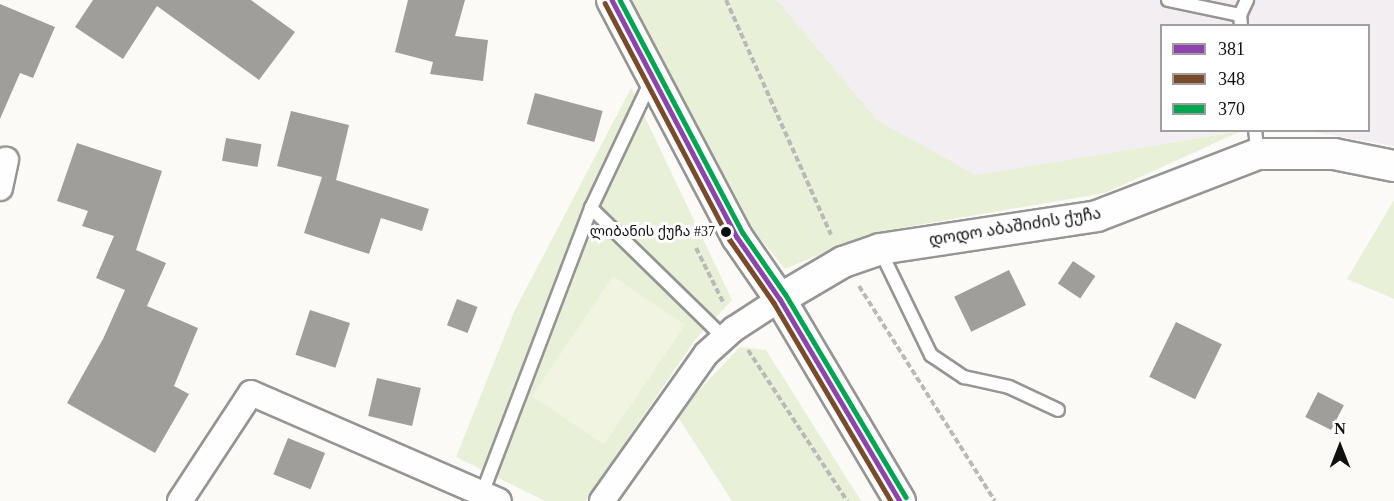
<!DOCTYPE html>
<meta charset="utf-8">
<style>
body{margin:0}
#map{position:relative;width:1394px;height:501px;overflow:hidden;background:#fbfaf6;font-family:"Times New Roman","Noto Sans Georgian",serif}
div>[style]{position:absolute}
.industrial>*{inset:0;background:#f2eef1}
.green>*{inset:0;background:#e8f0d8}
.pitch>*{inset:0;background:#f1f4e1;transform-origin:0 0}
.building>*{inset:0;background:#9f9e9b;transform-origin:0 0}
.path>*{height:4px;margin-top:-2px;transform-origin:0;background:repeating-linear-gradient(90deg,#b9b9b8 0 6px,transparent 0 9px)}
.roads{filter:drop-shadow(2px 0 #969594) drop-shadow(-2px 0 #969594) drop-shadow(0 2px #969594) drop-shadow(0 -2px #969594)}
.service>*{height:12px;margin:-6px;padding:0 6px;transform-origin:6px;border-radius:6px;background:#fefefe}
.minor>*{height:24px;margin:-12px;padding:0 12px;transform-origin:12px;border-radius:12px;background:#fefefe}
.tertiary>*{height:30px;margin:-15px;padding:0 15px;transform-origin:15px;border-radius:15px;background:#fefefe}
.bus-1>*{height:4.5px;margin:-2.25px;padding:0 2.25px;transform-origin:2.25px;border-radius:2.25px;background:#8e44ad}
.bus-2>*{height:4.5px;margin:-2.25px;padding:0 2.25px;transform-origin:2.25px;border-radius:2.25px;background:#7a4b2a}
.bus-3>*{height:4.5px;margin:-2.25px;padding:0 2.25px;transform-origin:2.25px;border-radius:2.25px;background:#00a651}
.dots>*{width:16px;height:16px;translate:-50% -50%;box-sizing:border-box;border:3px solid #fff;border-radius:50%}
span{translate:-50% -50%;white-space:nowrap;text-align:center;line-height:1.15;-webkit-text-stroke:6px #fff;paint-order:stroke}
.bus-label{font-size:14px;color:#101010}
.right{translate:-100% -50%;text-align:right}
.street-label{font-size:16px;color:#101010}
.legend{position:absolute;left:1160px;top:24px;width:210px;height:108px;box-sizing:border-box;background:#fff;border:2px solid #9f9f9f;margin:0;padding:8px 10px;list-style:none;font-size:18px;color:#101010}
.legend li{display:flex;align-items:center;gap:12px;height:30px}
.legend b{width:30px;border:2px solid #9f9f9f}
.north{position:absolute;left:1310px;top:417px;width:60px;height:60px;-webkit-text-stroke:4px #fff;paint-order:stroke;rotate:0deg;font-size:16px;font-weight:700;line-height:24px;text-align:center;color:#101010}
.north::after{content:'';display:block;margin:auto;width:21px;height:27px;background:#101010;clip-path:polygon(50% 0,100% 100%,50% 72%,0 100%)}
</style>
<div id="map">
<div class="industrial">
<div style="clip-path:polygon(777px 0,1394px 0,1394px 146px,1309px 131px,1368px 130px,1368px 26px,1162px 26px,1162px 130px,1239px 131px,976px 175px,877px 120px)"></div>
</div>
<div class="green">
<div style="clip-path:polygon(630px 0,777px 0,877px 120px,976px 175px,1241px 131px,1105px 193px,900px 228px,848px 243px,785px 269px,754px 231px)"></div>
<div style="clip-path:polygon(631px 88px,732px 300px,695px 340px,585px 501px,545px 501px,456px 457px,515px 310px)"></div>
<div style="clip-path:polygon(1394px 200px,1394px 299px,1347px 279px)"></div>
<div style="clip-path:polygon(740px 347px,766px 350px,861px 501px,732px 501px,676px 414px)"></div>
</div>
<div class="pitch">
<div style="left:613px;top:276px;width:87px;height:145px;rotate:34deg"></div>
</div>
<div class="building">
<div style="clip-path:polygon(93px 0,251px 0,295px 32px,259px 80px,157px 6px,123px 59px,75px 27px)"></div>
<div style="clip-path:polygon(408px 0,465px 0,455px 36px,488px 40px,483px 81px,430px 74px,433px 62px,395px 52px)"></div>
<div style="clip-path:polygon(0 4px,55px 27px,33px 78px,20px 73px,0 119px)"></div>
<div style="left:535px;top:93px;width:70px;height:32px;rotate:15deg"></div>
<div style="clip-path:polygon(291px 111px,349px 125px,336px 180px,429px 209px,422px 231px,381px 218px,369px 254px,304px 233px,322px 177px,277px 166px)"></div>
<div style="left:226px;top:138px;width:36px;height:23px;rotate:10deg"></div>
<div style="clip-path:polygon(77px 143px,162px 171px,136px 250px,166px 263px,147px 306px,198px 328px,174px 386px,189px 394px,155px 453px,67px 403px,103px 339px,125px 290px,96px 278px,114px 236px,82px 226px,88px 211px,57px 201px)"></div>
<div style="left:1073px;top:261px;width:27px;height:27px;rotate:34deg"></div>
<div style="left:1009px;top:270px;width:39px;height:61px;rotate:64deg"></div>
<div style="left:457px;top:299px;width:22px;height:28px;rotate:21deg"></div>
<div style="left:310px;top:310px;width:42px;height:47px;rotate:18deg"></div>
<div style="left:1176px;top:322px;width:51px;height:61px;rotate:26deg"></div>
<div style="left:377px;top:378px;width:45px;height:39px;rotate:13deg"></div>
<div style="left:1318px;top:392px;width:29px;height:28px;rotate:27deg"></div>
<div style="left:288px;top:438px;width:40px;height:39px;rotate:22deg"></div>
</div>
<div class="path">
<div style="left:726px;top:0;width:257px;rotate:65.9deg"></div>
<div style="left:696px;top:248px;width:63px;rotate:63.4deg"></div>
<div style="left:859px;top:286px;width:254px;rotate:57.7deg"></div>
<div style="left:748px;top:350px;width:181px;rotate:56.7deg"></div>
</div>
<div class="roads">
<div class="service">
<div style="left:1168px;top:0;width:74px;rotate:11.8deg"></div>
<div style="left:1241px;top:26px;width:11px;rotate:-95deg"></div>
<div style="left:1240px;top:15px;width:17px;rotate:-65deg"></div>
<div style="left:1255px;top:130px;width:24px;rotate:83deg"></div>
<div style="left:591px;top:208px;width:186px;rotate:44.3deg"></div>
<div style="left:880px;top:250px;width:117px;rotate:64.1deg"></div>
<div style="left:931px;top:355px;width:40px;rotate:34deg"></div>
<div style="left:964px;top:377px;width:46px;rotate:12.5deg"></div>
<div style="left:1009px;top:387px;width:54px;rotate:25.1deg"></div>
<div style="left:483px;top:491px;width:303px;rotate:-69.1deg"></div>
<div style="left:591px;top:208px;width:140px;rotate:-64.7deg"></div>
</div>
<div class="minor">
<div style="left:0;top:188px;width:29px;rotate:-78deg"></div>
<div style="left:180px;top:501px;width:129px;rotate:-56.7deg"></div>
<div style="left:251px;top:393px;width:270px;rotate:23.5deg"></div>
<div style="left:602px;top:501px;width:180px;rotate:-54.7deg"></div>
<div style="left:706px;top:354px;width:38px;rotate:-42deg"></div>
<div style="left:734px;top:329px;width:55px;rotate:-33.1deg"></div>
</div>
<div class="tertiary">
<div style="left:612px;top:0;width:268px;rotate:62.2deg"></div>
<div style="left:737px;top:237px;width:75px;rotate:55.3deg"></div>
<div style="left:780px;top:299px;width:235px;rotate:59.3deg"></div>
<div style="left:780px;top:299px;width:73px;rotate:-30.4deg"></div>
<div style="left:843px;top:262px;width:39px;rotate:-19deg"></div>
<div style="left:880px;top:249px;width:219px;rotate:-8.6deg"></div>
<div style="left:1097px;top:216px;width:173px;rotate:-21.1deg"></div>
<div style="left:1258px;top:154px;width:76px"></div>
<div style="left:1334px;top:154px;width:61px;rotate:11.3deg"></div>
</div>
</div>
<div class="bus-1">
<div style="left:612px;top:0;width:268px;rotate:62.2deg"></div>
<div style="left:737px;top:237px;width:75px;rotate:55.3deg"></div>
<div style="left:780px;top:299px;width:235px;rotate:59.3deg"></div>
</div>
<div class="bus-2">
<div style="left:605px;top:3px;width:268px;rotate:62.2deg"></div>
<div style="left:730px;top:240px;width:77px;rotate:55.1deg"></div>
<div style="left:774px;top:303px;width:230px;rotate:59.4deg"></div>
</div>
<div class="bus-3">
<div style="left:620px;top:0;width:263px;rotate:62.2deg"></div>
<div style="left:743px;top:233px;width:75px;rotate:55.3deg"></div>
<div style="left:786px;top:295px;width:235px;rotate:59.3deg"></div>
</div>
<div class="dots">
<div style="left:726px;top:232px;background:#101010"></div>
</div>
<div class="bus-label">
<span class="right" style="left:715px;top:232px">ლიბანის ქუჩა #37</span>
</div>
<div class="street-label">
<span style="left:1015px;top:227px;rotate:-9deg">დოდო აბაშიძის ქუჩა</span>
</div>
<ul class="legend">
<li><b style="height:8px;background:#8e44ad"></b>381</li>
<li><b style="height:8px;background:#7a4b2a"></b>348</li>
<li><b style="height:8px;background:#00a651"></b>370</li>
</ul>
<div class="north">N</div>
</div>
